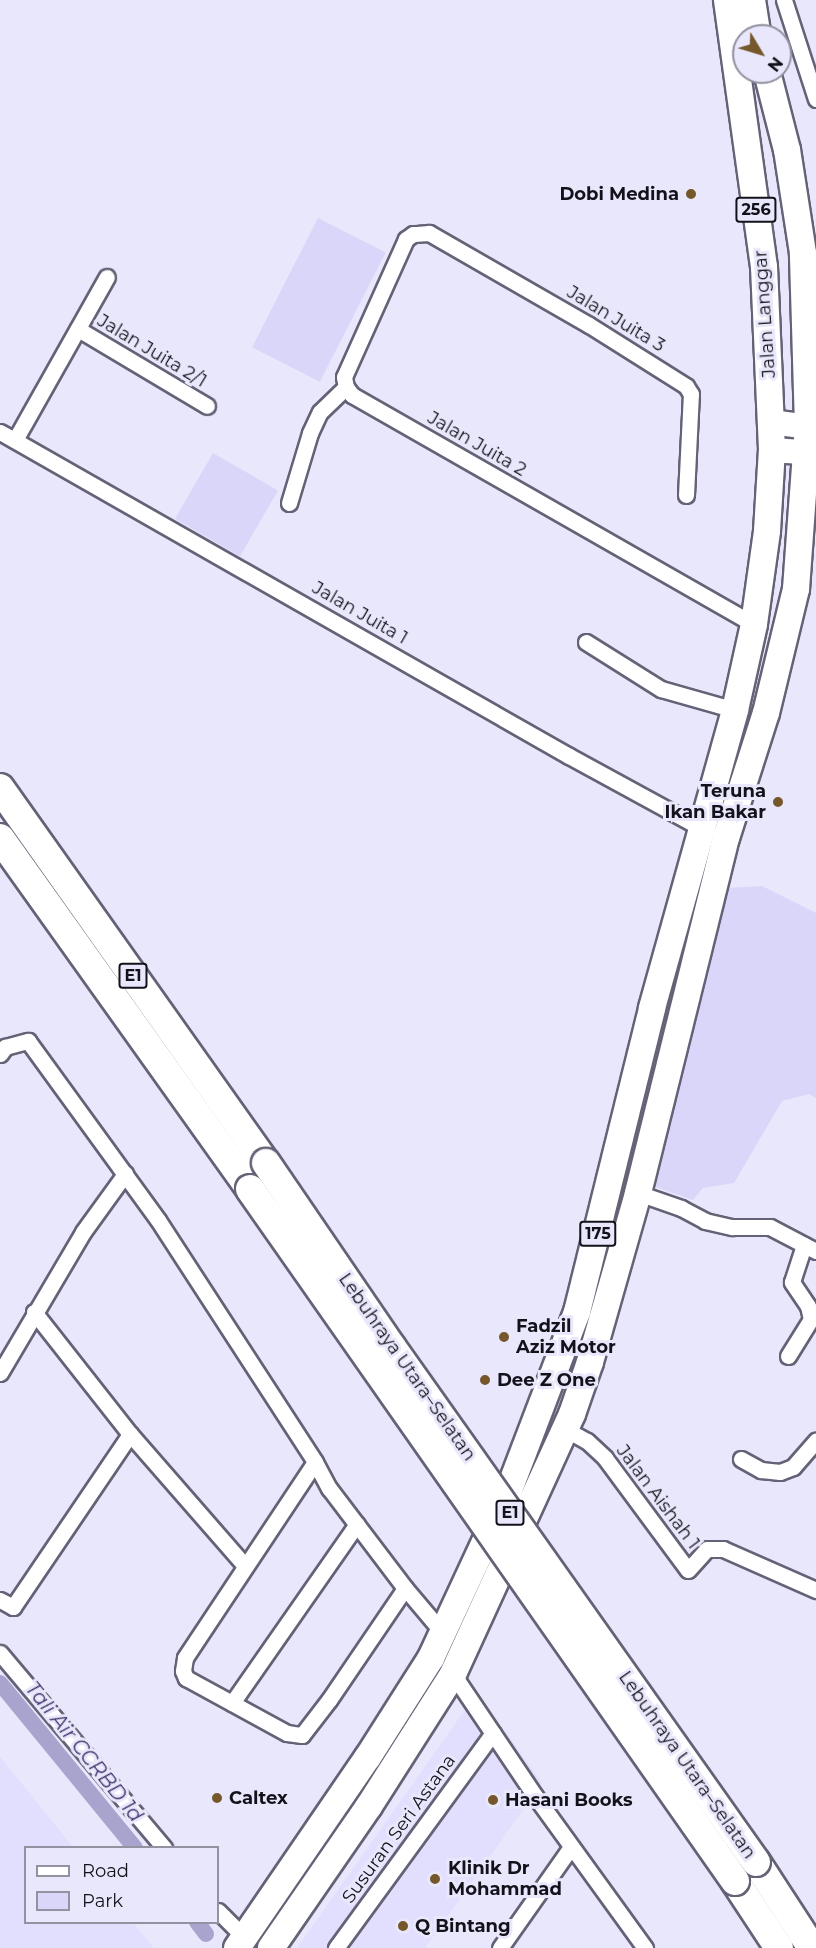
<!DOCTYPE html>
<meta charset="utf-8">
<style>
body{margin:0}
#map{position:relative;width:816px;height:1948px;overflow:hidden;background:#e9e7fb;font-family:Montserrat,sans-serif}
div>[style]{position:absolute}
.built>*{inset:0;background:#e1defe}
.green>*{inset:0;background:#dad6fa;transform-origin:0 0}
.canal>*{height:16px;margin:-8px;padding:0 8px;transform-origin:8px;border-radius:8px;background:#a9a4ce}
.roads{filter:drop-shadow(2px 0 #646276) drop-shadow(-2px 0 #646276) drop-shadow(0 2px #646276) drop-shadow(0 -2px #646276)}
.minor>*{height:15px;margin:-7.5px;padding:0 7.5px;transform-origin:7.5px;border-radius:7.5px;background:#fff}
.primary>*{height:24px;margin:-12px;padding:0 12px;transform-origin:12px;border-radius:12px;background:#fff}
.trunk>*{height:26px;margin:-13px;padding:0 13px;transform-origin:13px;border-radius:13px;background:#fff}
.motorway>*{height:28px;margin:-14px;padding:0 14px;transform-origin:14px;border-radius:14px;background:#fff}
.bridges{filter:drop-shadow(2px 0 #646276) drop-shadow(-2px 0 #646276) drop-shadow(0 2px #646276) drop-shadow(0 -2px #646276)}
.motorway-bridge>*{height:28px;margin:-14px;padding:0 14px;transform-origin:14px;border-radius:14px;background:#fff}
.dots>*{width:16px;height:16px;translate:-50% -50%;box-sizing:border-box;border:3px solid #e9e7fb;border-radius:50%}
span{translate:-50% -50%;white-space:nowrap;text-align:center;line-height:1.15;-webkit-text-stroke:6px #e9e7fb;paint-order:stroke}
.shield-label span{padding:2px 4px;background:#e9e7fb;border:2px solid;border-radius:4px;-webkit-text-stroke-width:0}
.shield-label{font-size:16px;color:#13121a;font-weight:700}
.poi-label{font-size:18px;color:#13121a;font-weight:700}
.right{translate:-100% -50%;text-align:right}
.left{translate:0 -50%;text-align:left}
.street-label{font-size:18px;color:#13121a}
.water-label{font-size:20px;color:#3d3268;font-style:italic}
.legend{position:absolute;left:24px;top:1846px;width:195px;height:78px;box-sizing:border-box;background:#e9e7fb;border:2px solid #9392a1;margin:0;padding:8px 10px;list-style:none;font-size:18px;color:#13121a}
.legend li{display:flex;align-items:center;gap:12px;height:30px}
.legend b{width:30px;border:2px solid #9392a1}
.north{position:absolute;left:732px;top:24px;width:60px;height:60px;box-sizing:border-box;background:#e9e7fb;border:2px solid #9392a1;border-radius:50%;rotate:128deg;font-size:16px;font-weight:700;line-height:24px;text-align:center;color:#13121a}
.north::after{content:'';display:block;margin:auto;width:21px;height:27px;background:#76572c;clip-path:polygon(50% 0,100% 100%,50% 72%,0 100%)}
</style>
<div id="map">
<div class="built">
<div style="clip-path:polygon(477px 1693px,542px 1783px,425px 1948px,297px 1948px)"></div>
<div style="clip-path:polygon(0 1757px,73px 1847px,26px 1848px,26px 1922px,133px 1923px,154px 1948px,0 1948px)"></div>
</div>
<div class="green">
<div style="left:318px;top:218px;width:76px;height:145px;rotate:27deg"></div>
<div style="left:213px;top:453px;width:75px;height:76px;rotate:30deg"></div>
<div style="clip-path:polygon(762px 886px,816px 913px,816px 1098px,809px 1094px,782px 1101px,734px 1183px,703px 1188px,693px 1200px,650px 1185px,727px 888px)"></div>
</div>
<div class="canal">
<div style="left:0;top:1683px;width:213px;rotate:50.7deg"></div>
<div style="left:197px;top:1922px;width:15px;rotate:53deg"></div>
</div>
<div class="roads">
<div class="minor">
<div style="left:784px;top:0;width:104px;rotate:72.1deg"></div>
<div style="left:78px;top:329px;width:150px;rotate:30.8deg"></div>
<div style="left:0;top:432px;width:655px;rotate:29.66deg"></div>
<div style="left:569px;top:756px;width:150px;rotate:28.6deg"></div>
<div style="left:15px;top:440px;width:187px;rotate:-60.6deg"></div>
<div style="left:686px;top:495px;width:101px;rotate:-87.2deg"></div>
<div style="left:691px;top:394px;width:9px;rotate:-122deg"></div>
<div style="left:686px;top:386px;width:115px;rotate:-147.8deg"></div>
<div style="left:589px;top:325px;width:185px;rotate:-150.1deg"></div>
<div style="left:429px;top:233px;width:16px;rotate:176deg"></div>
<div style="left:413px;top:234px;width:9px;rotate:144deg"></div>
<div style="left:406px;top:239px;width:151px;rotate:114.2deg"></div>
<div style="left:344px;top:377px;width:10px;rotate:79deg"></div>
<div style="left:346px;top:387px;width:10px;rotate:53deg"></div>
<div style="left:352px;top:395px;width:463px;rotate:29.7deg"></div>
<div style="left:289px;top:503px;width:73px;rotate:-73.3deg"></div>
<div style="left:310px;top:433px;width:23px;rotate:-65deg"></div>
<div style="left:320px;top:412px;width:36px;rotate:-44deg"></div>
<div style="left:586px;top:642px;width:89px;rotate:32.1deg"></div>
<div style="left:661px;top:689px;width:77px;rotate:15.8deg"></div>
<div style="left:0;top:1054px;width:9px;rotate:-54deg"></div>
<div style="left:5px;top:1047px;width:24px;rotate:-15deg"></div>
<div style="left:28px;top:1041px;width:221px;rotate:54deg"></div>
<div style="left:158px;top:1220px;width:288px;rotate:57deg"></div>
<div style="left:315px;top:1462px;width:30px;rotate:62deg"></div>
<div style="left:329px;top:1488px;width:126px;rotate:52.8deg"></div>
<div style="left:405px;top:1588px;width:59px;rotate:49.8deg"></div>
<div style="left:638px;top:1193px;width:46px;rotate:19.2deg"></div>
<div style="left:681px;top:1208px;width:27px;rotate:28deg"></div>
<div style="left:705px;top:1221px;width:28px;rotate:13deg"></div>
<div style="left:732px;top:1227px;width:38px"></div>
<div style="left:770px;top:1227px;width:52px;rotate:27.6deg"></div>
<div style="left:34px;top:1312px;width:155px;rotate:51.8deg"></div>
<div style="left:130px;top:1434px;width:175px;rotate:48.9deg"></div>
<div style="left:788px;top:1356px;width:44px;rotate:-58.1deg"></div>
<div style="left:811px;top:1319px;width:13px;rotate:-103deg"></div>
<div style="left:808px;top:1306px;width:29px;rotate:-124deg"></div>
<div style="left:792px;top:1282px;width:39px;rotate:-72deg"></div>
<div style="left:0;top:1373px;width:164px;rotate:-59.5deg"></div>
<div style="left:83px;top:1232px;width:72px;rotate:-54.1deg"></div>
<div style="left:565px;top:1429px;width:25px;rotate:29deg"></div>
<div style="left:587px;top:1441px;width:25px;rotate:43deg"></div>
<div style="left:605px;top:1458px;width:139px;rotate:53.5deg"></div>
<div style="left:688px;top:1570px;width:28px;rotate:-48deg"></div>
<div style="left:707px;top:1549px;width:16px"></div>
<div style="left:723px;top:1549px;width:102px;rotate:23.8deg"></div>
<div style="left:741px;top:1459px;width:23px;rotate:29deg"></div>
<div style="left:761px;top:1470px;width:19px;rotate:6deg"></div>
<div style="left:780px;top:1472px;width:14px;rotate:-21deg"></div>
<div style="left:793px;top:1467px;width:35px;rotate:-49deg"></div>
<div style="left:315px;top:1462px;width:235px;rotate:123.6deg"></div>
<div style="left:185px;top:1658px;width:13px;rotate:99deg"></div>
<div style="left:183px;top:1671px;width:8px;rotate:67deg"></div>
<div style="left:186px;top:1678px;width:115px;rotate:28.6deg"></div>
<div style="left:287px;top:1733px;width:15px;rotate:8deg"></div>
<div style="left:302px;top:1735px;width:44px;rotate:-52.4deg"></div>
<div style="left:329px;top:1700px;width:135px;rotate:-55.8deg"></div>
<div style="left:0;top:1600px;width:15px;rotate:28deg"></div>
<div style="left:13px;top:1607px;width:209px;rotate:-55.9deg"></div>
<div style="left:0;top:1653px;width:255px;rotate:49.9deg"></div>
<div style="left:453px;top:1674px;width:147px;rotate:56.1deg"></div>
<div style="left:535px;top:1796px;width:188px;rotate:54.1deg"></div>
<div style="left:232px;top:1703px;width:218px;rotate:-55.1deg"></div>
<div style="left:218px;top:1911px;width:38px;rotate:45deg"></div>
<div style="left:336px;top:1948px;width:266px;rotate:-53.9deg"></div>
<div style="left:500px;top:1948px;width:123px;rotate:-54.9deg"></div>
</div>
<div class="primary">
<div style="left:771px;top:422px;width:45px;rotate:7.6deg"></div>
<div style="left:772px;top:450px;width:44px;rotate:3.9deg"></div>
</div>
<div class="trunk">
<div style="left:752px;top:0;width:36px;rotate:81deg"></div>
<div style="left:237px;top:1948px;width:232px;rotate:-55.6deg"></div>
<div style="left:368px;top:1757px;width:117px;rotate:-57.5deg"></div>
<div style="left:431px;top:1658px;width:185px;rotate:-65.1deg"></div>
<div style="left:509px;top:1490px;width:191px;rotate:-69.1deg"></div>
<div style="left:577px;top:1312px;width:313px;rotate:-76.1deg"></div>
<div style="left:652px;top:1008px;width:309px;rotate:-74.4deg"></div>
<div style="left:735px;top:710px;width:88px;rotate:-77.5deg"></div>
<div style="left:754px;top:624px;width:94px;rotate:-82deg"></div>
<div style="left:767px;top:531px;width:81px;rotate:-86.5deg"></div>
<div style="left:772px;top:450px;width:183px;rotate:-92.5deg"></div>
<div style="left:764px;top:267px;width:270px;rotate:-97.9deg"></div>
<div style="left:271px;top:1948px;width:173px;rotate:-55.4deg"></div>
<div style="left:369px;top:1806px;width:156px;rotate:-57.5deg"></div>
<div style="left:453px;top:1674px;width:286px;rotate:-65.4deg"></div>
<div style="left:572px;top:1414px;width:55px;rotate:-70.9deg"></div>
<div style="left:590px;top:1362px;width:176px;rotate:-74.1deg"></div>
<div style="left:638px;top:1193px;width:366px;rotate:-76.1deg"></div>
<div style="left:726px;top:838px;width:131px;rotate:-72.3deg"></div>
<div style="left:766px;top:713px;width:128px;rotate:-76.4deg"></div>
<div style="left:796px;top:589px;width:163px;rotate:-85.8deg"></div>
<div style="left:808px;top:426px;width:173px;rotate:-91.7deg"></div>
<div style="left:803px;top:253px;width:104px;rotate:-98.8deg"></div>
<div style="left:787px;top:150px;width:81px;rotate:-104.4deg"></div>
</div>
<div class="motorway">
<div style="left:0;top:788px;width:460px;rotate:54.7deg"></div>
<div style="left:0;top:838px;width:431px;rotate:54.5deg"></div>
<div style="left:756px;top:1862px;width:103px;rotate:56.9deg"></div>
<div style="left:735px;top:1881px;width:80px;rotate:56.7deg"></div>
</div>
</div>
<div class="bridges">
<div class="motorway-bridge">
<div style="left:266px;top:1163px;width:222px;rotate:55.7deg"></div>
<div style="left:391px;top:1346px;width:632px;rotate:54.73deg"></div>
<div style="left:250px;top:1189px;width:845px;rotate:54.97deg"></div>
</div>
</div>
<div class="dots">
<div style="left:691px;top:194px;background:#76572c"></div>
<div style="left:778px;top:802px;background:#76572c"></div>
<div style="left:504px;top:1337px;background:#76572c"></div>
<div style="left:485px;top:1380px;background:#76572c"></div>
<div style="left:217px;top:1798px;background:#76572c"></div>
<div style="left:493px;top:1800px;background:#76572c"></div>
<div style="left:435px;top:1879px;background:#76572c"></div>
<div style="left:403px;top:1926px;background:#76572c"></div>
</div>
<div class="shield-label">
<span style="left:756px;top:210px">256</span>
<span style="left:133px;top:976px">E1</span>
<span style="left:598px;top:1234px">175</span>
<span style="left:510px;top:1513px">E1</span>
</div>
<div class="poi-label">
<span class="right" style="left:679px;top:194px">Dobi Medina</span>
<span class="right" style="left:766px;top:802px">Teruna<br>Ikan Bakar</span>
<span class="left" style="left:516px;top:1337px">Fadzil<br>Aziz Motor</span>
<span class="left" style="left:497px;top:1380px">Dee Z One</span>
<span class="left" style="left:229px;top:1798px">Caltex</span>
<span class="left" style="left:505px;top:1800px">Hasani Books</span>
<span class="left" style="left:448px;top:1879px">Klinik Dr<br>Mohammad</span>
<span class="left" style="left:415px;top:1926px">Q Bintang</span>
</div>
<div class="street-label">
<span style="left:765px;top:314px;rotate:-94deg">Jalan Langgar</span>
<span style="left:616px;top:319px;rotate:31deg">Jalan Juita 3</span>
<span style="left:152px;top:351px;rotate:31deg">Jalan Juita 2/1</span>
<span style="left:477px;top:444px;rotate:30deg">Jalan Juita 2</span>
<span style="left:360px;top:613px;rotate:30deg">Jalan Juita 1</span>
<span style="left:407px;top:1367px;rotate:55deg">Lebuhraya Utara–Selatan</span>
<span style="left:658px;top:1497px;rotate:53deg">Jalan Aishah 1</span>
<span style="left:687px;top:1765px;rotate:55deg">Lebuhraya Utara–Selatan</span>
<span style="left:399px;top:1829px;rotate:-54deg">Susuran Seri Astana</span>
</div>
<div class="water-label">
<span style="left:84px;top:1752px;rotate:51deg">Tali Air CCRBD 1d</span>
</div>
<ul class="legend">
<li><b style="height:8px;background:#fff"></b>Road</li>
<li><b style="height:16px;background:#dad6fa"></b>Park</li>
</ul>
<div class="north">N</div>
</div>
